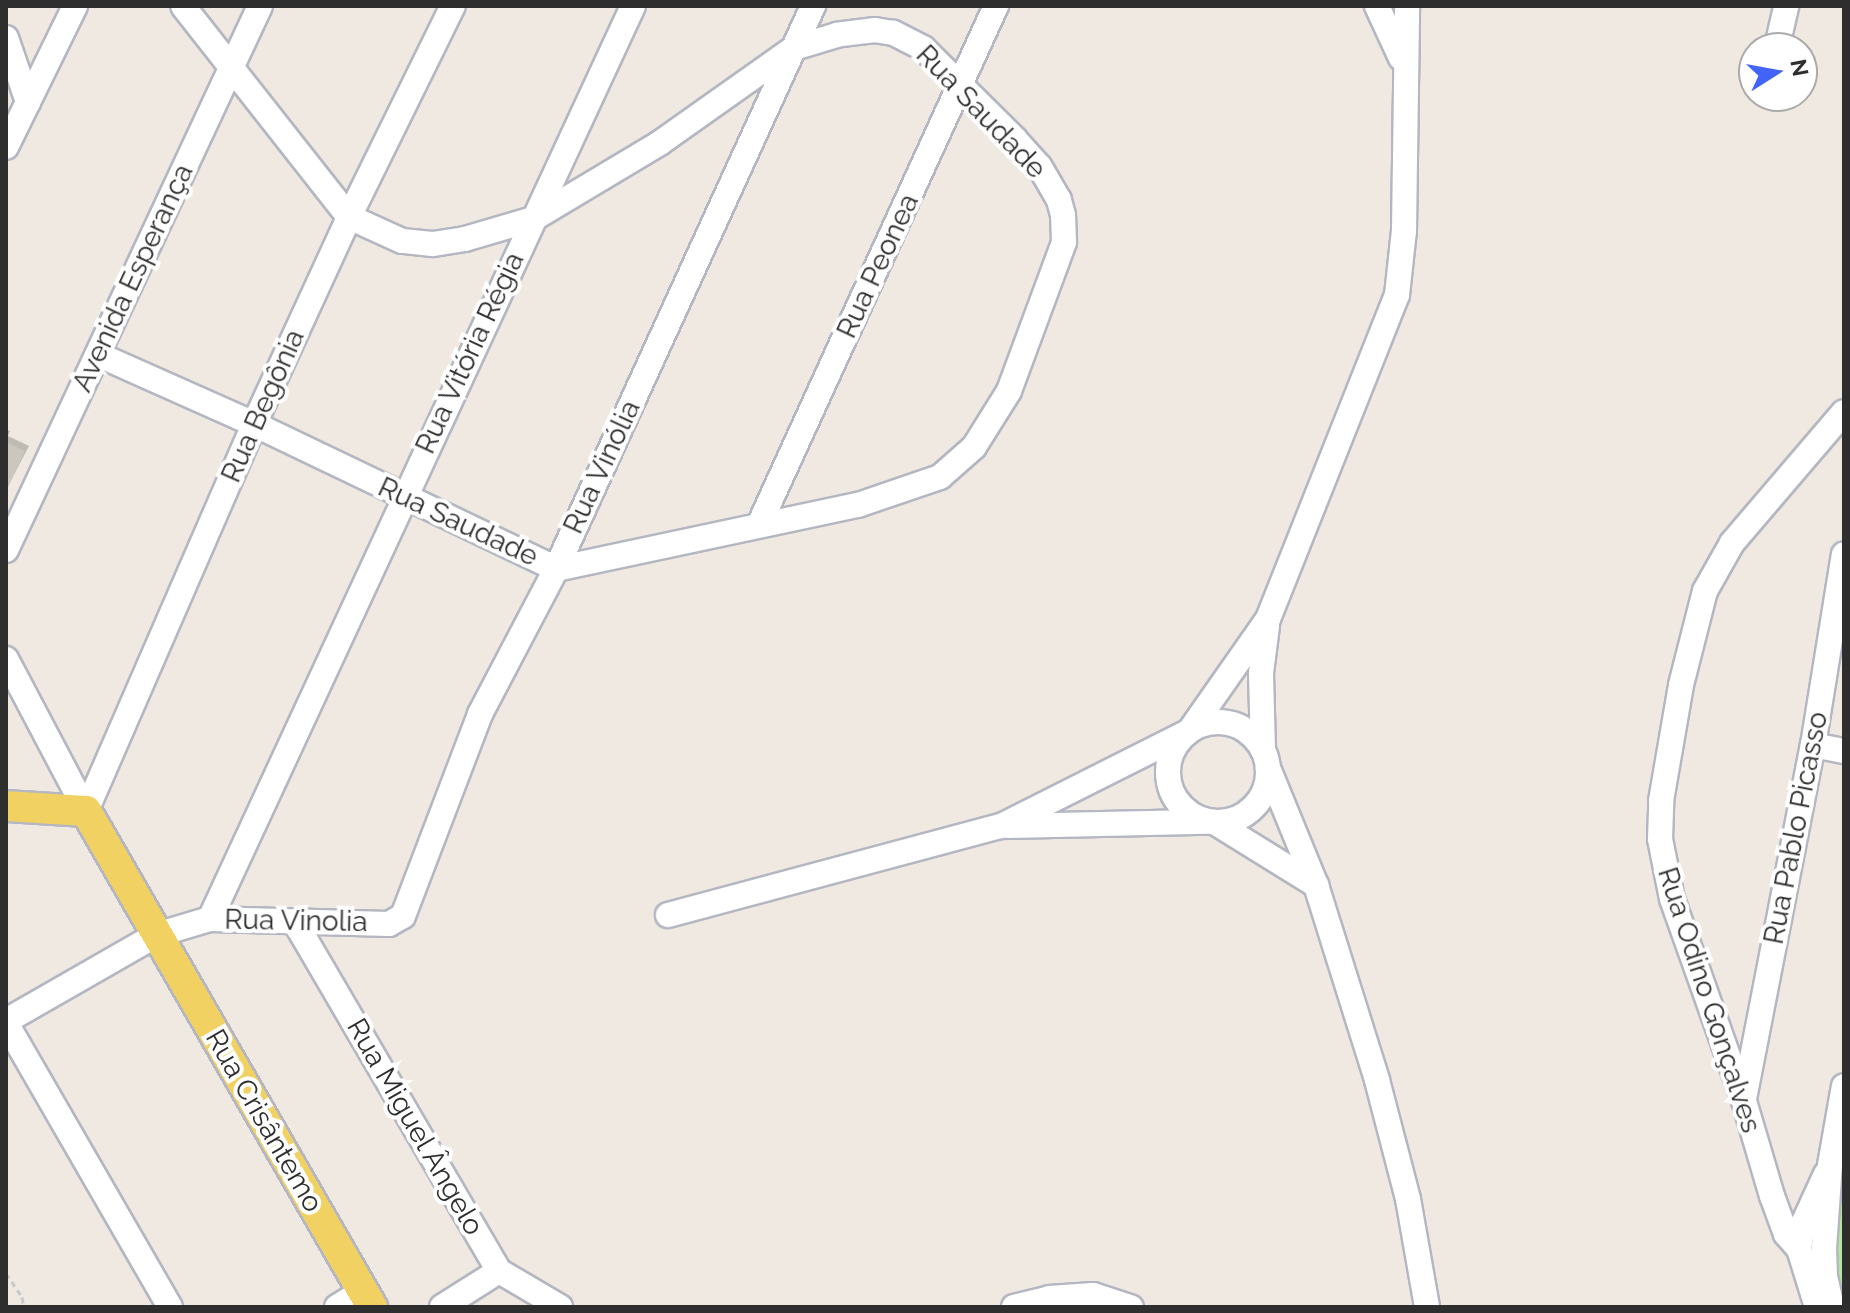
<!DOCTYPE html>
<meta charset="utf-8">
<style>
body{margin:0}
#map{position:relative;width:1850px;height:1313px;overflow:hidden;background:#efe9e1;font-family:Raleway,sans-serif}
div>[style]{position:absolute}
.green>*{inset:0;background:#b6e59e}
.shadow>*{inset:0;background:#0003}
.building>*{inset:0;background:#cbc7bf}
.path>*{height:3px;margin-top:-1.5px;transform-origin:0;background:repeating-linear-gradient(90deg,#c9c9c9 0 6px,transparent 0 10px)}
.roads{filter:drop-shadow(2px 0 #b4b7c1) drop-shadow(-2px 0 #b4b7c1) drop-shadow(0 2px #b4b7c1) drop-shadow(0 -2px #b4b7c1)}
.minor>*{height:24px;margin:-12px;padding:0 12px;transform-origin:12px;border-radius:12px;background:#fff}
.minor>.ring{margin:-12px;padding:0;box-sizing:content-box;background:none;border:24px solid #fff;border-radius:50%}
.major>*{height:30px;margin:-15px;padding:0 15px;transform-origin:15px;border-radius:15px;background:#f2d163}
span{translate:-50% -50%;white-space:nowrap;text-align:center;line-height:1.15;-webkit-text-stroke:8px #fff;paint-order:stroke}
.street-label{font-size:28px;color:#2e2e2e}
.frame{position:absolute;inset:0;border:8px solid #2e2e2e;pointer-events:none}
.north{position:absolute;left:1738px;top:32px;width:80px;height:80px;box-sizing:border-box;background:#fff;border:2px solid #ababab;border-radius:50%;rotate:79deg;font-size:22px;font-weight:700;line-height:32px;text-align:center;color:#2e2e2e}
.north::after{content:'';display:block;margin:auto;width:28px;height:36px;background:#4264fb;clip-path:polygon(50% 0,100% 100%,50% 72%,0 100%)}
</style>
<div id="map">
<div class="green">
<div style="clip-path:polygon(1844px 1115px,1844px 1307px,1830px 1307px)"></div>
</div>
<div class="shadow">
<div style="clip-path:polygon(6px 429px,10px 431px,8px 436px,29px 446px,6px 490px)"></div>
</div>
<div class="building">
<div style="clip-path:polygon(6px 442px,25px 451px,6px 491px)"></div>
</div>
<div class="path">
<div style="left:6px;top:1273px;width:29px;rotate:56deg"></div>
<div style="left:22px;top:1297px;width:10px;rotate:79deg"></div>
</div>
<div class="roads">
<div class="minor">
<div style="left:1377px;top:6px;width:57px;rotate:65.2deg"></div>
<div style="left:6px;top:38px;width:68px;rotate:71deg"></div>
<div style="left:1778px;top:42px;width:37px;rotate:-77deg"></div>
<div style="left:6px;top:147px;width:157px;rotate:-63.9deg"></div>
<div style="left:99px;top:355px;width:170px;rotate:24deg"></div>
<div style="left:254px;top:424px;width:335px;rotate:25.6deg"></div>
<div style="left:556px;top:569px;width:309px;rotate:-12deg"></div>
<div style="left:858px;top:505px;width:87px;rotate:-18.9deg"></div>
<div style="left:940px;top:477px;width:45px;rotate:-41.4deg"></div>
<div style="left:974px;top:447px;width:66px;rotate:-58deg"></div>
<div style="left:1009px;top:391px;width:159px;rotate:-69.7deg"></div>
<div style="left:1064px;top:242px;width:27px;rotate:-92deg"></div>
<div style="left:1063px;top:215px;width:16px;rotate:-105deg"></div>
<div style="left:1059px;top:200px;width:39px;rotate:-120deg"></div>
<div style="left:1039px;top:166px;width:36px;rotate:-132deg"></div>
<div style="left:1015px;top:139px;width:129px;rotate:-135.3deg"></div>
<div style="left:923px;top:48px;width:34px;rotate:-153deg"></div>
<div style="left:893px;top:33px;width:18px;rotate:-171deg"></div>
<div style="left:875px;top:30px;width:38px;rotate:173deg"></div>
<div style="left:837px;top:35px;width:45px;rotate:163.2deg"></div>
<div style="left:794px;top:48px;width:164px;rotate:144.7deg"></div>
<div style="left:660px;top:143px;width:148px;rotate:149.1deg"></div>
<div style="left:533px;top:219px;width:71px;rotate:163.6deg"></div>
<div style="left:465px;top:239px;width:33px;rotate:171deg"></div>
<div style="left:432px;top:244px;width:30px;rotate:-174deg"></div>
<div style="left:402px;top:241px;width:58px;rotate:-155.6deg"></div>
<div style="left:349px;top:217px;width:268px;rotate:-128.2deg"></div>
<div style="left:759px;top:525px;width:571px;rotate:-65.46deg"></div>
<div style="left:6px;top:550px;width:600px;rotate:-64.97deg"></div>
<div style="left:6px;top:659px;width:172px;rotate:62.2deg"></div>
<div class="ring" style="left:1168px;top:722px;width:76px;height:76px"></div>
<div style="left:1191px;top:729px;width:134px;rotate:-55deg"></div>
<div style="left:1268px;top:619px;width:349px;rotate:-68.3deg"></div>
<div style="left:1397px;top:295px;width:64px;rotate:-83.8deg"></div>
<div style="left:1404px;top:231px;width:225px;rotate:-89.2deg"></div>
<div style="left:1813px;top:745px;width:32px;rotate:11deg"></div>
<div style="left:1263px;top:750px;width:77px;rotate:-91.5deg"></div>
<div style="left:1261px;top:673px;width:47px;rotate:-82.7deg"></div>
<div style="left:1268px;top:768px;width:126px;rotate:67.7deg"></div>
<div style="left:1316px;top:885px;width:204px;rotate:72.6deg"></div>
<div style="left:1377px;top:1080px;width:123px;rotate:75.4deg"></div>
<div style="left:1408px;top:1199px;width:110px;rotate:80deg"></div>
<div style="left:86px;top:811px;width:422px;rotate:-66.5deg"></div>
<div style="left:254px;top:424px;width:228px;rotate:-65.3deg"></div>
<div style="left:349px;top:217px;width:235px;rotate:-63.8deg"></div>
<div style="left:1216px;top:823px;width:118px;rotate:31.8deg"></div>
<div style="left:1008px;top:826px;width:199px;rotate:-1.2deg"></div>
<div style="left:668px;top:915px;width:345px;rotate:-15deg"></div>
<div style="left:1001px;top:826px;width:205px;rotate:-26.7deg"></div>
<div style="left:210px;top:919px;width:1006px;rotate:-65.14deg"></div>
<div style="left:295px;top:922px;width:404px;rotate:59.7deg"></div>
<div style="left:499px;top:1271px;width:71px;rotate:30.5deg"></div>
<div style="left:6px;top:1021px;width:173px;rotate:-29.8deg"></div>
<div style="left:156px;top:935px;width:56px;rotate:-16.5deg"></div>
<div style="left:210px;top:919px;width:179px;rotate:1.6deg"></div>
<div style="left:389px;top:924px;width:16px;rotate:-30deg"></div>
<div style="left:403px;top:916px;width:216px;rotate:-69.1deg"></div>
<div style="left:480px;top:714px;width:164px;rotate:-62.3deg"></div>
<div style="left:556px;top:569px;width:619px;rotate:-65.46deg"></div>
<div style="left:6px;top:1023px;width:328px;rotate:60deg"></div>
<div style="left:1744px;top:1099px;width:361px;rotate:-79deg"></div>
<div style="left:1813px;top:745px;width:193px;rotate:-80.8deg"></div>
<div style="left:1799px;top:1249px;width:20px;rotate:-131deg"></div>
<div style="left:1786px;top:1234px;width:40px;rotate:-110.2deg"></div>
<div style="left:1772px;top:1196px;width:99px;rotate:-106.4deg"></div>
<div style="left:1744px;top:1101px;width:214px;rotate:-109.6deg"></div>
<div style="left:1672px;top:899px;width:61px;rotate:-101.3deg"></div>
<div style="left:1660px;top:839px;width:38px;rotate:-88deg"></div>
<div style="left:1661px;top:801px;width:118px;rotate:-80.2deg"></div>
<div style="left:1681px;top:685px;width:97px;rotate:-75.7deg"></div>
<div style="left:1705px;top:591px;width:55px;rotate:-60.6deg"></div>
<div style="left:1732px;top:543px;width:172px;rotate:-49.5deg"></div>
<div style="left:337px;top:1307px;width:31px;rotate:-32deg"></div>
<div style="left:442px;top:1307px;width:67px;rotate:-32.3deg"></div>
<div style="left:1014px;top:1307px;width:36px;rotate:-14deg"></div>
<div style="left:1049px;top:1298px;width:44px;rotate:-3.9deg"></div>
<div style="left:1093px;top:1295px;width:40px;rotate:18deg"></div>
<div style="left:1817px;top:1307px;width:61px;rotate:-107.2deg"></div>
<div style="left:1799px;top:1249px;width:25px;rotate:-81deg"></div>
<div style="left:1803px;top:1224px;width:55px;rotate:-65.3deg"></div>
<div style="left:1832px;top:1307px;width:31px;rotate:-103deg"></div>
<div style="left:1825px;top:1277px;width:29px;rotate:-92deg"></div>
<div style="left:1824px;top:1248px;width:83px;rotate:-85.9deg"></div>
<div style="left:1830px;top:1165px;width:80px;rotate:-80deg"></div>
</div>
<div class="major">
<div style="left:6px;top:806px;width:80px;rotate:3.6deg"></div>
<div style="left:86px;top:811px;width:573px;rotate:60.03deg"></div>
</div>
</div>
<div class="street-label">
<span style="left:981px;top:112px;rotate:46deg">Rua Saudade</span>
<span style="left:878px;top:266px;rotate:-65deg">Rua Peonea</span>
<span style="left:133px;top:278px;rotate:-65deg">Avenida Esperança</span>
<span style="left:470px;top:353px;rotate:-65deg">Rua Vitória Régia</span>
<span style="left:263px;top:406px;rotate:-66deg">Rua Begônia</span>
<span style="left:602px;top:467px;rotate:-65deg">Rua Vinólia</span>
<span style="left:458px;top:522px;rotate:25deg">Rua Saudade</span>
<span style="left:1796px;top:828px;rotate:-79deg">Rua Pablo Picasso</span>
<span style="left:296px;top:921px;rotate:1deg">Rua Vinolia</span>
<span style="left:1709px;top:1000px;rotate:72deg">Rua Odino Gonçalves</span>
<span style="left:264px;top:1121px;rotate:60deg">Rua Crisântemo</span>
<span style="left:415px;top:1127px;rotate:60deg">Rua Miguel Ângelo</span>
</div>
<div class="frame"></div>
<div class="north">N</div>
</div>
